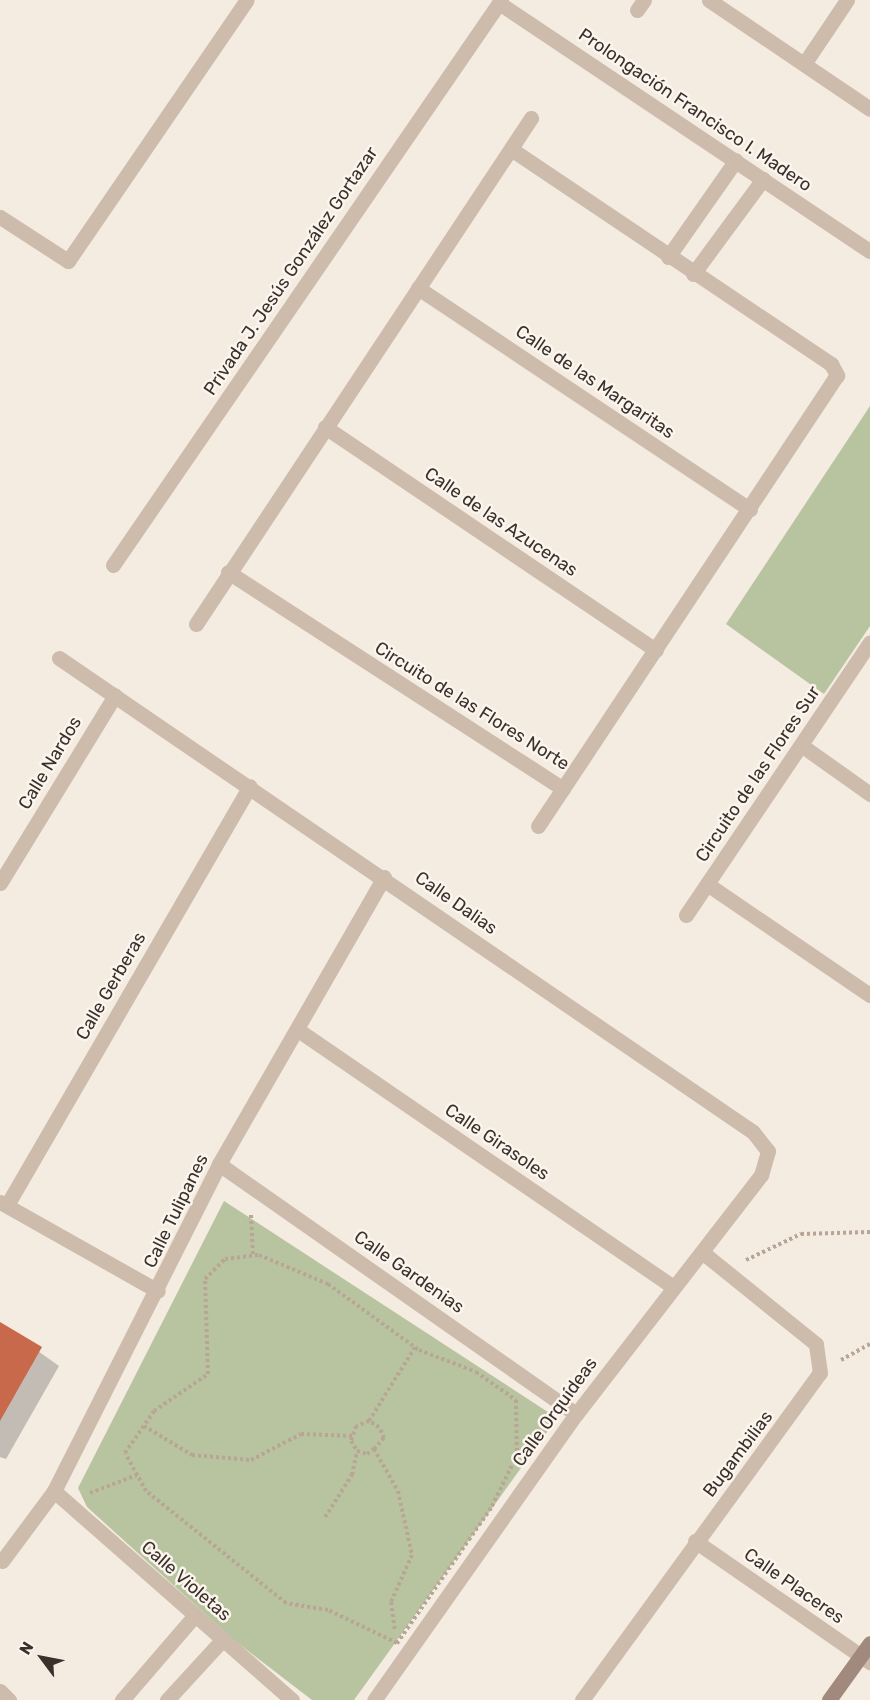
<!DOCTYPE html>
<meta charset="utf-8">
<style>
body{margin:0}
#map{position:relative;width:870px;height:1700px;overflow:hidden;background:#f4ebe1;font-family:Rubik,sans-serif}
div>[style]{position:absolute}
.green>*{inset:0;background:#b8c4a0}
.shadow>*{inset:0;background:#0003}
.building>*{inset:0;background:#c8694b}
.path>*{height:4px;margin-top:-2px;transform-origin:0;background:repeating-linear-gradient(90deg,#b9a596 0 3px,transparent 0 6px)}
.minor>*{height:15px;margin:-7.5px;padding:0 7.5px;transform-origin:7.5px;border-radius:7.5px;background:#cdbbac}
.secondary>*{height:15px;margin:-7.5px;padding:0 7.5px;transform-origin:7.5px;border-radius:7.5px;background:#a18a7d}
span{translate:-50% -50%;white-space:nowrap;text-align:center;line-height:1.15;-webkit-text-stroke:5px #fbf5ee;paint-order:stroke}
.street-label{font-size:18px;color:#3b302b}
.north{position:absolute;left:12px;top:1628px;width:60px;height:60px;-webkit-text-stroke:4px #fbf5ee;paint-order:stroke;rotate:302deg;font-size:16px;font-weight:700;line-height:24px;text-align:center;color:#3b302b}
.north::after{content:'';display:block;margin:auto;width:21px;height:27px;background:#3b302b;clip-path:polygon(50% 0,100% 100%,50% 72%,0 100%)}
</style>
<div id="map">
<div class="green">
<div style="clip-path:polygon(870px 406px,870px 626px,824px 694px,726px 624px)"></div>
<div style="clip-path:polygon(224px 1201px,557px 1418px,354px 1700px,312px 1700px,234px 1640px,87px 1507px,78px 1488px)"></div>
</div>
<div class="shadow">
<div style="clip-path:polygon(0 1324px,59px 1366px,6px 1459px,0 1457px)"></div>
</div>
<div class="building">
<div style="clip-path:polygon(0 1322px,42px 1347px,0 1421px)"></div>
</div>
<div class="path">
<div style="left:251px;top:1215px;width:41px;rotate:87.2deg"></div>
<div style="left:259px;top:1255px;width:75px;rotate:22.8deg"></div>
<div style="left:328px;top:1284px;width:112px;rotate:36deg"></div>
<div style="left:419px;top:1350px;width:61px;rotate:21.1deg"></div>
<div style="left:476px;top:1372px;width:49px;rotate:35deg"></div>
<div style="left:516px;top:1400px;width:55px;rotate:89deg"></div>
<div style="left:517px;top:1455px;width:59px;rotate:116.1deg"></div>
<div style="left:491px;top:1508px;width:165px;rotate:124.8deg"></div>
<div style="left:397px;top:1643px;width:76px;rotate:-154.4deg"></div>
<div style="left:328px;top:1610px;width:43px;rotate:-170.5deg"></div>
<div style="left:286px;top:1603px;width:179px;rotate:-141.3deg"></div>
<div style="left:146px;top:1491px;width:43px;rotate:-118.9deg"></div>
<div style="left:125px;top:1453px;width:51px;rotate:-55.4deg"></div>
<div style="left:154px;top:1411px;width:65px;rotate:-34.4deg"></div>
<div style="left:208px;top:1374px;width:95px;rotate:-91.8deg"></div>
<div style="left:205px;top:1279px;width:28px;rotate:-45deg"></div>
<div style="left:225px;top:1259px;width:34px;rotate:-7deg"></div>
<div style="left:746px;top:1260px;width:61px;rotate:-25.3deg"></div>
<div style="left:801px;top:1234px;width:69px;rotate:-1.7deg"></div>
<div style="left:841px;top:1360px;width:33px;rotate:-29deg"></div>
<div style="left:369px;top:1421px;width:87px;rotate:-58.1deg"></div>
<div style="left:144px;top:1426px;width:56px;rotate:31.1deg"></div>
<div style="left:192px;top:1455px;width:59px;rotate:4.8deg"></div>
<div style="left:251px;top:1460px;width:56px;rotate:-27.5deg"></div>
<div style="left:301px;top:1434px;width:52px;rotate:2.2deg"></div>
<div style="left:374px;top:1449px;width:15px;rotate:-48deg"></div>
<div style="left:384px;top:1438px;width:12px;rotate:-114deg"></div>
<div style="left:379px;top:1427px;width:12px;rotate:-149deg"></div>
<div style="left:369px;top:1421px;width:14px;rotate:159deg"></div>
<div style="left:356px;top:1426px;width:16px;rotate:108deg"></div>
<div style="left:351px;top:1441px;width:12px;rotate:59deg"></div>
<div style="left:357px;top:1451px;width:10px;rotate:17deg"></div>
<div style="left:367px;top:1454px;width:9px;rotate:-36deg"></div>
<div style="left:374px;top:1449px;width:48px;rotate:60.3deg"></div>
<div style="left:398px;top:1491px;width:66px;rotate:77.7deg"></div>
<div style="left:412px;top:1555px;width:51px;rotate:114.1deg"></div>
<div style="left:391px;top:1602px;width:28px;rotate:82deg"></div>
<div style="left:90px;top:1493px;width:50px;rotate:-21deg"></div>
<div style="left:325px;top:1517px;width:50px;rotate:-57.3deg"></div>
<div style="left:352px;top:1475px;width:25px;rotate:-78deg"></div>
</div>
<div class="minor">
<div style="left:709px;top:0;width:194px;rotate:34.1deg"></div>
<div style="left:499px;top:3px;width:446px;rotate:33.8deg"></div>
<div style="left:637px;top:10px;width:12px;rotate:-55deg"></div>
<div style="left:804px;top:64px;width:77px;rotate:-56.1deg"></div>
<div style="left:511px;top:149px;width:386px;rotate:33.9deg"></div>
<div style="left:831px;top:364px;width:13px;rotate:61deg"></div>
<div style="left:837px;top:375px;width:541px;rotate:123.54deg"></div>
<div style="left:0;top:217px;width:81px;rotate:32.9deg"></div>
<div style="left:68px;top:261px;width:316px;rotate:-55.6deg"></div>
<div style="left:668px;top:257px;width:118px;rotate:-55deg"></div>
<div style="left:693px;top:274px;width:118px;rotate:-53.6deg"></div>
<div style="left:418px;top:288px;width:399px;rotate:33.7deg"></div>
<div style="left:325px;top:427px;width:399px;rotate:34deg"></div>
<div style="left:113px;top:565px;width:685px;rotate:-55.52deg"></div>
<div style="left:228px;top:572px;width:399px;rotate:32.9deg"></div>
<div style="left:196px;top:624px;width:607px;rotate:-56.49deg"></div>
<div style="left:59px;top:658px;width:840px;rotate:34.33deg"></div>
<div style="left:753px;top:1132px;width:24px;rotate:52deg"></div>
<div style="left:768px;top:1151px;width:25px;rotate:106deg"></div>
<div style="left:761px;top:1175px;width:302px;rotate:127.7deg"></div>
<div style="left:576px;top:1414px;width:350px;rotate:125.2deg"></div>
<div style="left:801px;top:745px;width:85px;rotate:35.4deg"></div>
<div style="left:0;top:883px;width:220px;rotate:-58.5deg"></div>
<div style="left:707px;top:884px;width:197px;rotate:34.3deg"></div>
<div style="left:686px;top:915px;width:329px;rotate:-56deg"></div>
<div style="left:298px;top:1030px;width:455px;rotate:34.4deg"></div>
<div style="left:219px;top:1164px;width:436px;rotate:35deg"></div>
<div style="left:0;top:1202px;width:181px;rotate:29.4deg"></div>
<div style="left:7px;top:1205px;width:484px;rotate:-59.9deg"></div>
<div style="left:54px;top:1491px;width:317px;rotate:41.3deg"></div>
<div style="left:695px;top:1541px;width:213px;rotate:34.7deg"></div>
<div style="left:2px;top:1561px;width:87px;rotate:-53.4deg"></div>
<div style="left:54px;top:1491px;width:366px;rotate:-63.2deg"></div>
<div style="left:219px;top:1164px;width:331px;rotate:-60.1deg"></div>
<div style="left:0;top:1691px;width:13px;rotate:45deg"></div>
<div style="left:122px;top:1700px;width:112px;rotate:-49.3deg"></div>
<div style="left:167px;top:1700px;width:83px;rotate:-47.4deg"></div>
<div style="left:582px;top:1700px;width:404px;rotate:-54deg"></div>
<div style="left:820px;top:1373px;width:29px;rotate:-98deg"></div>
<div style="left:816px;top:1344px;width:146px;rotate:-141.1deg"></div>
</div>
<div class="secondary">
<div style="left:829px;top:1700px;width:70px;rotate:-54.3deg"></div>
</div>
<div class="street-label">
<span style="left:695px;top:110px;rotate:34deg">Prolongación Francisco I. Madero</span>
<span style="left:291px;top:271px;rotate:-56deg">Privada J. Jesús González Gortazar</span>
<span style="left:595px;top:382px;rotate:34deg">Calle de las Margaritas</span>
<span style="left:501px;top:522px;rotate:34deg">Calle de las Azucenas</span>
<span style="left:472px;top:706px;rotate:32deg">Circuito de las Flores Norte</span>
<span style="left:50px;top:763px;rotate:-59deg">Calle Nardos</span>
<span style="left:758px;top:774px;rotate:-56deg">Circuito de las Flores Sur</span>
<span style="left:456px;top:903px;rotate:35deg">Calle Dalias</span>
<span style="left:111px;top:986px;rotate:-60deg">Calle Gerberas</span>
<span style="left:497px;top:1142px;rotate:34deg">Calle Girasoles</span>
<span style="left:176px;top:1211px;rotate:-64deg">Calle Tulipanes</span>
<span style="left:409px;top:1272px;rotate:35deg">Calle Gardenias</span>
<span style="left:555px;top:1412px;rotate:-54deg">Calle Orquídeas</span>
<span style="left:738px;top:1454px;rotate:-53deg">Bugambilias</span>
<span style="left:186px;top:1581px;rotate:41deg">Calle Violetas</span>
<span style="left:794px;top:1586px;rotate:35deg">Calle Placeres</span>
</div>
<div class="north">N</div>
</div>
